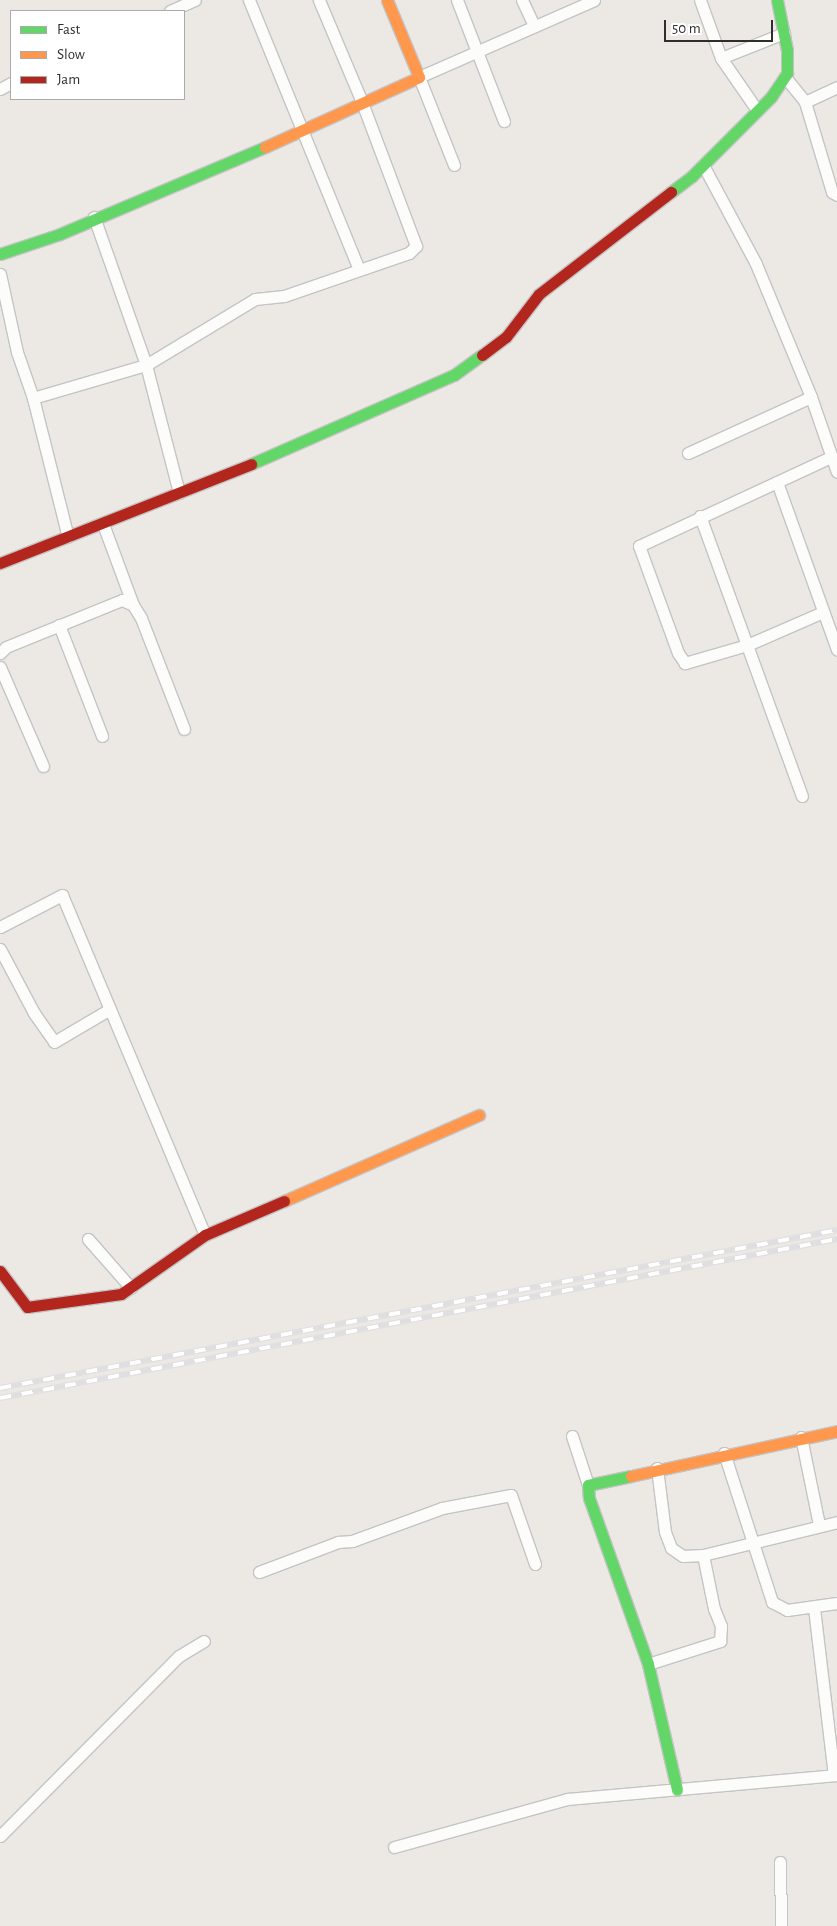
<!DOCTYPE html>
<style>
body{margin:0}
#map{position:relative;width:837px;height:1926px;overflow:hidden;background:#ece8e4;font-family:"Alegreya Sans",sans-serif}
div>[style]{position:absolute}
.roads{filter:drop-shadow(1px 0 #c5c4c5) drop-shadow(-1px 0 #c5c4c5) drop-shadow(0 1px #c5c4c5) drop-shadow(0 -1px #c5c4c5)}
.street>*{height:11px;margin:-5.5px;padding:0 5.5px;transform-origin:5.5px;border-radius:5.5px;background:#fcfcfb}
.fast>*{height:11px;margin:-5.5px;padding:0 5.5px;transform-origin:5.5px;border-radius:5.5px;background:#63d668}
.slow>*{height:11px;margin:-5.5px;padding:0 5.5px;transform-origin:5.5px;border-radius:5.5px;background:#ff974d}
.jam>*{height:11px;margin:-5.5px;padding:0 5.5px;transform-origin:5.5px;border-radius:5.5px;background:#b3261e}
.rail>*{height:5.5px;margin-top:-2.75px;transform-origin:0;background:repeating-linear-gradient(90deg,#fff 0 11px,#dfdfe1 0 22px);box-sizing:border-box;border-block:1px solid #dfdfe1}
span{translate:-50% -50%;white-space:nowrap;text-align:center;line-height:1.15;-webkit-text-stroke:5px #fff;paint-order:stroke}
.legend{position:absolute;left:10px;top:10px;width:175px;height:90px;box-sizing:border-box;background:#fff;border:1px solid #ababab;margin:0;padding:6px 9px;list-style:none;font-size:15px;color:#2e2e2e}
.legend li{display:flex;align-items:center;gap:10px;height:25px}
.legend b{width:25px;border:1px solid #ababab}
.scale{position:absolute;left:664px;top:20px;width:109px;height:22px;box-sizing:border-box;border:2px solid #2e2e2e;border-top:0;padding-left:6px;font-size:15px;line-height:18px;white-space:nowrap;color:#2e2e2e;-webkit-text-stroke:4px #fff;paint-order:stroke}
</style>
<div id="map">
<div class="roads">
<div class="street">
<div style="left:249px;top:0;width:291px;rotate:67.8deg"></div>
<div style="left:457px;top:0;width:130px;rotate:68.8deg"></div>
<div style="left:522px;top:0;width:29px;rotate:65deg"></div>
<div style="left:700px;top:0;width:62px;rotate:70.1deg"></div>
<div style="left:721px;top:58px;width:63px;rotate:55.3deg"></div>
<div style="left:170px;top:11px;width:27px;rotate:-24deg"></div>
<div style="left:721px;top:58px;width:68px;rotate:-21.6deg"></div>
<div style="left:785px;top:77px;width:32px;rotate:51deg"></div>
<div style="left:805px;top:102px;width:35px;rotate:-25deg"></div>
<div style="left:0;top:89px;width:13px;rotate:-29deg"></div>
<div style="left:805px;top:102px;width:94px;rotate:73.3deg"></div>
<div style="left:832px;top:192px;width:6px;rotate:31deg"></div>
<div style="left:454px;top:165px;width:95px;rotate:-111.7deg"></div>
<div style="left:419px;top:77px;width:191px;rotate:-23.7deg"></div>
<div style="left:703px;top:165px;width:112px;rotate:61.8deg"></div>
<div style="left:756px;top:264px;width:144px;rotate:67.5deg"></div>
<div style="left:811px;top:397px;width:79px;rotate:70.9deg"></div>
<div style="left:94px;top:217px;width:157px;rotate:70.6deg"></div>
<div style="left:146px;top:365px;width:132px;rotate:75.5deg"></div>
<div style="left:0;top:274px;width:80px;rotate:77.7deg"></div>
<div style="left:17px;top:352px;width:49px;rotate:70.8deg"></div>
<div style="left:33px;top:398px;width:143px;rotate:75.9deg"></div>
<div style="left:33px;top:398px;width:118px;rotate:-16.3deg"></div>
<div style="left:146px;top:365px;width:127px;rotate:-31.2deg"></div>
<div style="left:255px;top:299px;width:29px;rotate:-6deg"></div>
<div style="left:284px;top:296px;width:132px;rotate:-19deg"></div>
<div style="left:409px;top:253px;width:10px;rotate:-45deg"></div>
<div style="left:416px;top:246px;width:154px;rotate:-110.6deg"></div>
<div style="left:362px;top:102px;width:111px;rotate:-112.9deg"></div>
<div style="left:688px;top:453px;width:135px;rotate:-24.5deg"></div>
<div style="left:777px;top:482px;width:178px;rotate:70.3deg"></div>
<div style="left:700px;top:516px;width:298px;rotate:70deg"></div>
<div style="left:103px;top:524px;width:86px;rotate:69.7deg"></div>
<div style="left:823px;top:612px;width:83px;rotate:156.5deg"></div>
<div style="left:747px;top:645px;width:65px;rotate:163.8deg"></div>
<div style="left:685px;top:663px;width:12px;rotate:-125deg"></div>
<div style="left:678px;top:653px;width:114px;rotate:-110deg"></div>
<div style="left:639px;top:546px;width:212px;rotate:-24.9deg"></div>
<div style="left:59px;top:625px;width:119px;rotate:68.8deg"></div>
<div style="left:0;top:653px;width:8px;rotate:-45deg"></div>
<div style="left:6px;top:647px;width:125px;rotate:-22.1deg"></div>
<div style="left:122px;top:600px;width:12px;rotate:24deg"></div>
<div style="left:133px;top:605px;width:15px;rotate:58deg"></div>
<div style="left:141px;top:618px;width:119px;rotate:68.8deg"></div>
<div style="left:0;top:667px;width:108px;rotate:66.5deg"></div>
<div style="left:0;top:927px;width:70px;rotate:-27.3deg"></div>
<div style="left:62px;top:895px;width:369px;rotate:67.2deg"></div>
<div style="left:0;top:949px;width:72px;rotate:62deg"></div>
<div style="left:34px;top:1013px;width:35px;rotate:55deg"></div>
<div style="left:54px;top:1042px;width:65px;rotate:-30.5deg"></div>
<div style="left:88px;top:1239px;width:65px;rotate:48.7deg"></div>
<div style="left:572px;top:1436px;width:52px;rotate:71.9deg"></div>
<div style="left:801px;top:1437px;width:90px;rotate:78.4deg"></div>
<div style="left:724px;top:1453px;width:157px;rotate:72.1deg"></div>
<div style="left:772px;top:1602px;width:17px;rotate:28deg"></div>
<div style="left:787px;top:1610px;width:50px;rotate:-8deg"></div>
<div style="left:657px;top:1468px;width:64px;rotate:82.9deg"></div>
<div style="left:665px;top:1532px;width:17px;rotate:69deg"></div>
<div style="left:671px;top:1548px;width:14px;rotate:34deg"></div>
<div style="left:683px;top:1556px;width:20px;rotate:-3deg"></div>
<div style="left:703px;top:1555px;width:138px;rotate:-13.8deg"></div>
<div style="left:259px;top:1572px;width:85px;rotate:-20.8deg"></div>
<div style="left:338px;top:1542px;width:14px;rotate:-4deg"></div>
<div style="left:352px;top:1541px;width:96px;rotate:-20.1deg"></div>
<div style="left:442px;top:1508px;width:70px;rotate:-10.7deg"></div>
<div style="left:511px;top:1495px;width:73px;rotate:70.8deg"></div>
<div style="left:814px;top:1608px;width:168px;rotate:83.2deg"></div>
<div style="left:648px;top:1664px;width:76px;rotate:-17.7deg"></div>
<div style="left:720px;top:1641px;width:15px;rotate:-86deg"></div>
<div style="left:721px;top:1626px;width:18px;rotate:-112deg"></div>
<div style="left:714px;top:1609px;width:55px;rotate:-101.5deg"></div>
<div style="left:0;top:1836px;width:254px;rotate:-45.2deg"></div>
<div style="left:179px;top:1656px;width:29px;rotate:-31deg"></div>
<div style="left:394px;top:1847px;width:180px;rotate:-15.5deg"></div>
<div style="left:567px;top:1799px;width:271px;rotate:-5.1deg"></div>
<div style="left:780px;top:1862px;width:64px;rotate:89.1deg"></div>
</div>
<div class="fast">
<div style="left:671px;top:192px;width:26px;rotate:-37deg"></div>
<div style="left:692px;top:176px;width:112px;rotate:-45deg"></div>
<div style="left:771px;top:97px;width:29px;rotate:-56deg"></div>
<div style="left:787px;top:73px;width:23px;rotate:-90deg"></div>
<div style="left:787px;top:50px;width:51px;rotate:-101.3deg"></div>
<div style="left:0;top:254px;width:63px;rotate:-18.4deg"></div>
<div style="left:60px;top:234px;width:223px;rotate:-23deg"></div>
<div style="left:251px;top:464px;width:222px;rotate:-23.7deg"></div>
<div style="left:454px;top:375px;width:34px;rotate:-36deg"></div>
<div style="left:631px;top:1476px;width:44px;rotate:168.2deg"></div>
<div style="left:588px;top:1485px;width:13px;rotate:86deg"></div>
<div style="left:589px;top:1498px;width:176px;rotate:70.4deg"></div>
<div style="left:648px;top:1664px;width:129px;rotate:77deg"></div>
</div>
<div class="slow">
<div style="left:265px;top:147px;width:169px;rotate:-24.4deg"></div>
<div style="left:419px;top:77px;width:83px;rotate:-112.6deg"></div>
<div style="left:284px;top:1201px;width:213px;rotate:-23.8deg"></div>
<div style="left:631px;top:1476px;width:211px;rotate:-12.3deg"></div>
</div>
<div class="jam">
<div style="left:482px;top:355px;width:30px;rotate:-37deg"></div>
<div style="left:506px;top:337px;width:54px;rotate:-52.5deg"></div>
<div style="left:539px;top:294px;width:167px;rotate:-37.7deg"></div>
<div style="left:0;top:563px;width:270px;rotate:-21.5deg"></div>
<div style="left:0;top:1271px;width:45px;rotate:53.1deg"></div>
<div style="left:27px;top:1307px;width:95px;rotate:-7.9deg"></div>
<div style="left:121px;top:1294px;width:103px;rotate:-35.1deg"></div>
<div style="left:205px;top:1235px;width:86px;rotate:-23.3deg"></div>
</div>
</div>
<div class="rail">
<div style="left:0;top:1388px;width:852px;rotate:-10.69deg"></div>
<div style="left:0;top:1398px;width:852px;rotate:-10.76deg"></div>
</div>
<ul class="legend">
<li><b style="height:6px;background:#63d668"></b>Fast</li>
<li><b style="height:6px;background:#ff974d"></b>Slow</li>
<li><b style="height:6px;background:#b3261e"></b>Jam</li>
</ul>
<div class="scale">50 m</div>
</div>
